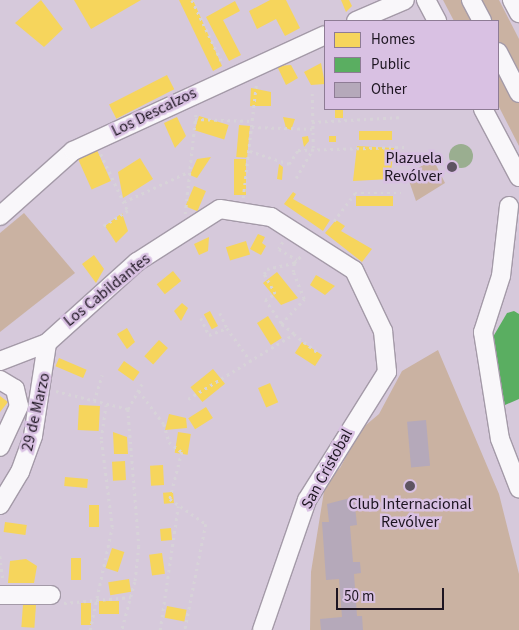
<!DOCTYPE html>
<meta charset="utf-8">
<style>
body{margin:0}
#map{position:relative;width:519px;height:630px;overflow:hidden;background:#d6c9db;font-family:"Source Sans 3",sans-serif}
div>[style]{position:absolute}
.green>*{inset:0;background:#cab2a2}
.water>*{inset:0;background:#9aae90}
.round{border-radius:50%}
.homes>*{inset:0;background:#f6d55c;transform-origin:0 0}
.public>*{inset:0;background:#5aae61}
.building>*{inset:0;background:#b5a9ba;transform-origin:0 0}
.path>*{height:2.5px;margin-top:-1.25px;transform-origin:0;background:repeating-linear-gradient(90deg,#d7d3d8 0 2.5px,transparent 0 6.5px)}
.roads{filter:drop-shadow(1px 0 #a49aa8) drop-shadow(-1px 0 #a49aa8) drop-shadow(0 1px #a49aa8) drop-shadow(0 -1px #a49aa8)}
.minor>*{height:18px;margin:-9px;padding:0 9px;transform-origin:9px;border-radius:9px;background:#f9f7fa}
.dots>*{width:14px;height:14px;translate:-50% -50%;box-sizing:border-box;border:2px solid #d9c1e3;border-radius:50%}
span{translate:-50% -50%;white-space:nowrap;text-align:center;line-height:1.15;-webkit-text-stroke:5px #d9c1e3;paint-order:stroke}
.street-label{font-size:16px;color:#1d1521}
.poi-label{font-size:16px;color:#1d1521}
.right{translate:-100% -50%;text-align:right}
.legend{position:absolute;left:324px;top:20px;width:175px;height:90px;box-sizing:border-box;background:#d9c1e3;border:1px solid #8e7c95;margin:0;padding:6px 9px;list-style:none;font-size:15px;color:#1d1521}
.legend li{display:flex;align-items:center;gap:10px;height:25px}
.legend b{width:25px;border:1px solid #8e7c95}
.scale{position:absolute;left:336px;top:588px;width:108px;height:22px;box-sizing:border-box;border:2px solid #1d1521;border-top:0;padding-left:6px;font-size:15px;line-height:18px;white-space:nowrap;color:#1d1521;-webkit-text-stroke:4px #d9c1e3;paint-order:stroke}
</style>
<div id="map">
<div class="green">
<div style="clip-path:polygon(443px 0,499px 0,519px 39px,519px 146px,498px 105px,498px 21px,454px 21px)"></div>
<div style="clip-path:polygon(433px 159px,445px 183px,416px 201px,407px 175px)"></div>
<div style="clip-path:polygon(24px 213px,75px 273px,0 332px,0 233px)"></div>
<div style="clip-path:polygon(438px 350px,499px 494px,519px 574px,519px 630px,310px 630px,311px 572px,326px 479px,340px 468px,360px 430px,379px 414px,402px 371px)"></div>
</div>
<div class="water">
<div class="round" style="left:449px;top:144px;width:24px;height:24px"></div>
</div>
<div class="homes">
<div style="clip-path:polygon(41px 0,63px 29px,44px 47px,15px 23px)"></div>
<div style="clip-path:polygon(74px 0,141px 0,91px 29px)"></div>
<div style="clip-path:polygon(179px 0,193px 0,222px 66px,213px 71px)"></div>
<div style="clip-path:polygon(270px 0,286px 0,300px 28px,285px 36px,276px 19px,257px 29px,249px 11px)"></div>
<div style="clip-path:polygon(341px 0,349px 0,352px 6px,346px 12px)"></div>
<div style="clip-path:polygon(235px 1px,240px 11px,223px 20px,241px 55px,229px 61px,206px 17px)"></div>
<div style="clip-path:polygon(321px 63px,325px 84px,311px 85px,304px 72px)"></div>
<div style="clip-path:polygon(291px 65px,298px 78px,286px 85px,277px 66px)"></div>
<div style="left:167px;top:75px;width:16px;height:65px;rotate:63deg"></div>
<div style="clip-path:polygon(251px 88px,271px 92px,271px 106px,250px 106px)"></div>
<div style="left:335px;top:109px;width:8px;height:9px"></div>
<div style="left:199px;top:116px;width:31px;height:15px;rotate:17deg"></div>
<div style="clip-path:polygon(177px 117px,186px 136px,175px 148px,164px 123px)"></div>
<div style="clip-path:polygon(283px 117px,295px 119px,291px 130px,286px 128px)"></div>
<div style="left:239px;top:125px;width:11px;height:32px;rotate:5deg"></div>
<div style="left:392px;top:131px;width:9px;height:33px;rotate:90deg"></div>
<div style="clip-path:polygon(308px 136px,309px 141px,304px 147px,302px 137px)"></div>
<div style="left:329px;top:136px;width:7px;height:6px"></div>
<div style="clip-path:polygon(357px 146px,394px 148px,390px 179px,353px 181px)"></div>
<div style="left:97px;top:150px;width:34px;height:21px;rotate:66deg"></div>
<div style="clip-path:polygon(211px 157px,197px 178px,190px 175px,197px 159px)"></div>
<div style="clip-path:polygon(140px 158px,153px 179px,123px 198px,118px 172px)"></div>
<div style="left:234px;top:159px;width:12px;height:36px"></div>
<div style="clip-path:polygon(279px 164px,283px 167px,282px 180px,277px 179px)"></div>
<div style="left:194px;top:186px;width:13px;height:22px;rotate:23deg"></div>
<div style="clip-path:polygon(293px 192px,296px 194px,293px 199px,330px 220px,323px 231px,284px 204px)"></div>
<div style="left:356px;top:196px;width:37px;height:10px"></div>
<div style="clip-path:polygon(122px 213px,128px 231px,116px 243px,105px 226px)"></div>
<div style="clip-path:polygon(336px 220px,345px 226px,341px 231px,372px 249px,362px 262px,325px 233px)"></div>
<div style="clip-path:polygon(258px 234px,265px 237px,262px 243px,266px 246px,261px 255px,250px 249px)"></div>
<div style="clip-path:polygon(209px 237px,208px 251px,199px 255px,194px 244px)"></div>
<div style="left:246px;top:241px;width:14px;height:21px;rotate:73deg"></div>
<div style="clip-path:polygon(94px 255px,104px 269px,96px 283px,82px 264px)"></div>
<div style="left:173px;top:271px;width:13px;height:21px;rotate:51deg"></div>
<div style="clip-path:polygon(277px 272px,298px 298px,281px 305px,263px 283px)"></div>
<div style="clip-path:polygon(316px 275px,335px 286px,325px 295px,310px 285px)"></div>
<div style="clip-path:polygon(182px 303px,188px 308px,181px 321px,174px 311px)"></div>
<div style="left:210px;top:311px;width:17px;height:7px;rotate:62deg"></div>
<div style="left:268px;top:316px;width:26px;height:13px;rotate:58deg"></div>
<div style="clip-path:polygon(127px 328px,135px 342px,127px 349px,117px 334px)"></div>
<div style="left:159px;top:340px;width:12px;height:22px;rotate:42deg"></div>
<div style="left:302px;top:342px;width:24px;height:13px;rotate:33deg"></div>
<div style="left:59px;top:358px;width:30px;height:9px;rotate:23deg"></div>
<div style="left:124px;top:361px;width:19px;height:11px;rotate:35deg"></div>
<div style="left:213px;top:369px;width:19px;height:29px;rotate:51deg"></div>
<div style="left:270px;top:383px;width:21px;height:13px;rotate:67deg"></div>
<div style="clip-path:polygon(0 396px,8px 402px,0 412px)"></div>
<div style="left:79px;top:405px;width:21px;height:25px;rotate:3deg"></div>
<div style="left:206px;top:407px;width:13px;height:21px;rotate:58deg"></div>
<div style="clip-path:polygon(169px 414px,186px 418px,187px 428px,165px 430px)"></div>
<div style="clip-path:polygon(113px 432px,127px 437px,128px 454px,114px 454px)"></div>
<div style="left:178px;top:432px;width:13px;height:21px;rotate:9deg"></div>
<div style="left:125px;top:461px;width:19px;height:13px;rotate:87deg"></div>
<div style="left:163px;top:465px;width:20px;height:13px;rotate:87deg"></div>
<div style="left:65px;top:477px;width:23px;height:9px;rotate:5deg"></div>
<div style="left:173px;top:492px;width:11px;height:10px;rotate:85deg"></div>
<div style="left:89px;top:505px;width:10px;height:22px"></div>
<div style="left:5px;top:522px;width:22px;height:10px;rotate:8deg"></div>
<div style="left:171px;top:528px;width:12px;height:11px;rotate:85deg"></div>
<div style="left:112px;top:548px;width:13px;height:21px;rotate:18deg"></div>
<div style="left:162px;top:553px;width:21px;height:13px;rotate:82deg"></div>
<div style="left:71px;top:558px;width:10px;height:22px"></div>
<div style="clip-path:polygon(26px 559px,37px 566px,34px 583px,8px 583px,10px 561px)"></div>
<div style="left:129px;top:579px;width:13px;height:21px;rotate:81deg"></div>
<div style="left:99px;top:601px;width:20px;height:13px"></div>
<div style="left:81px;top:603px;width:10px;height:22px"></div>
<div style="left:23px;top:604px;width:13px;height:23px;rotate:4deg"></div>
<div style="left:167px;top:606px;width:20px;height:12px;rotate:11deg"></div>
</div>
<div class="public">
<div style="clip-path:polygon(514px 311px,519px 314px,519px 399px,505px 405px,490px 342px,507px 313px)"></div>
</div>
<div class="building">
<div style="left:426px;top:420px;width:46px;height:19px;rotate:85deg"></div>
<div style="clip-path:polygon(354px 497px,357px 525px,350px 526px,353px 562px,360px 562px,361px 573px,354px 574px,357px 616px,362px 616px,363px 630px,321px 630px,320px 619px,342px 617px,339px 579px,326px 580px,322px 522px,329px 522px,327px 504px)"></div>
</div>
<div class="path">
<div style="left:192px;top:0;width:71px;rotate:64.2deg"></div>
<div style="left:195px;top:119px;width:57px;rotate:2deg"></div>
<div style="left:312px;top:122px;width:91px;rotate:-3.1deg"></div>
<div style="left:252px;top:127px;width:60px;rotate:1.9deg"></div>
<div style="left:250px;top:151px;width:41px;rotate:18.4deg"></div>
<div style="left:289px;top:164px;width:17px;rotate:-57deg"></div>
<div style="left:298px;top:150px;width:106px;rotate:-1.6deg"></div>
<div style="left:101px;top:154px;width:63px;rotate:64.7deg"></div>
<div style="left:128px;top:211px;width:32px;rotate:148deg"></div>
<div style="left:296px;top:178px;width:34px;rotate:-60deg"></div>
<div style="left:313px;top:148px;width:58px;rotate:-91deg"></div>
<div style="left:243px;top:198px;width:114px;rotate:-83.4deg"></div>
<div style="left:124px;top:202px;width:71px;rotate:-25.1deg"></div>
<div style="left:185px;top:214px;width:104px;rotate:-83.9deg"></div>
<div style="left:334px;top:221px;width:35px;rotate:-53deg"></div>
<div style="left:355px;top:193px;width:46px"></div>
<div style="left:283px;top:242px;width:8px;rotate:120deg"></div>
<div style="left:279px;top:249px;width:21px;rotate:31deg"></div>
<div style="left:220px;top:313px;width:17px;rotate:65deg"></div>
<div style="left:201px;top:318px;width:19px;rotate:65deg"></div>
<div style="left:209px;top:335px;width:19px;rotate:-21deg"></div>
<div style="left:227px;top:328px;width:43px;rotate:54.5deg"></div>
<div style="left:281px;top:323px;width:28px;rotate:-125deg"></div>
<div style="left:265px;top:300px;width:12px;rotate:-31deg"></div>
<div style="left:275px;top:294px;width:23px;rotate:-119deg"></div>
<div style="left:264px;top:274px;width:6px;rotate:-59deg"></div>
<div style="left:267px;top:269px;width:28px;rotate:-13deg"></div>
<div style="left:294px;top:334px;width:31px;rotate:38deg"></div>
<div style="left:56px;top:391px;width:74px;rotate:14deg"></div>
<div style="left:128px;top:409px;width:137px;rotate:85.4deg"></div>
<div style="left:139px;top:546px;width:36px;rotate:96deg"></div>
<div style="left:135px;top:582px;width:50px;rotate:105.2deg"></div>
<div style="left:139px;top:391px;width:41px;rotate:52.9deg"></div>
<div style="left:164px;top:424px;width:19px;rotate:74deg"></div>
<div style="left:169px;top:442px;width:16px;rotate:38deg"></div>
<div style="left:182px;top:452px;width:49px;rotate:104.3deg"></div>
<div style="left:170px;top:499px;width:44px;rotate:34.8deg"></div>
<div style="left:206px;top:524px;width:108px;rotate:101.2deg"></div>
<div style="left:188px;top:399px;width:124px;rotate:-31.5deg"></div>
<div style="left:294px;top:334px;width:16px;rotate:-142deg"></div>
<div style="left:281px;top:324px;width:34px;rotate:-47deg"></div>
<div style="left:304px;top:299px;width:29px;rotate:-112deg"></div>
<div style="left:293px;top:272px;width:9px;rotate:-84deg"></div>
<div style="left:294px;top:263px;width:11px;rotate:-45deg"></div>
<div style="left:94px;top:401px;width:27px;rotate:-73deg"></div>
<div style="left:128px;top:409px;width:31px;rotate:-61deg"></div>
<div style="left:0;top:556px;width:23px;rotate:83deg"></div>
<div style="left:64px;top:603px;width:67px;rotate:-5.1deg"></div>
<div style="left:90px;top:630px;width:105px;rotate:-77.9deg"></div>
<div style="left:112px;top:527px;width:89px;rotate:-97.1deg"></div>
<div style="left:101px;top:439px;width:34px;rotate:-82deg"></div>
<div style="left:160px;top:630px;width:125px;rotate:-81.7deg"></div>
</div>
<div class="roads">
<div class="minor">
<div style="left:426px;top:0;width:24px;rotate:62deg"></div>
<div style="left:471px;top:0;width:24px;rotate:62deg"></div>
<div style="left:512px;top:0;width:15px;rotate:62deg"></div>
<div style="left:356px;top:21px;width:53px;rotate:-23.2deg"></div>
<div style="left:498px;top:52px;width:46px;rotate:62.9deg"></div>
<div style="left:483px;top:109px;width:77px;rotate:62.1deg"></div>
<div style="left:509px;top:206px;width:70px;rotate:96.5deg"></div>
<div style="left:501px;top:276px;width:59px;rotate:107.8deg"></div>
<div style="left:483px;top:332px;width:108px;rotate:81deg"></div>
<div style="left:500px;top:439px;width:53px;rotate:68.8deg"></div>
<div style="left:0;top:216px;width:98px;rotate:-41.7deg"></div>
<div style="left:73px;top:151px;width:277px;rotate:-24.7deg"></div>
<div style="left:0;top:361px;width:50px;rotate:-21deg"></div>
<div style="left:47px;top:343px;width:121px;rotate:-42deg"></div>
<div style="left:137px;top:262px;width:98px;rotate:-32.6deg"></div>
<div style="left:220px;top:209px;width:52px;rotate:8.9deg"></div>
<div style="left:271px;top:217px;width:98px;rotate:32.6deg"></div>
<div style="left:354px;top:270px;width:68px;rotate:64.6deg"></div>
<div style="left:383px;top:331px;width:41px;rotate:84.4deg"></div>
<div style="left:387px;top:372px;width:151px;rotate:122deg"></div>
<div style="left:307px;top:500px;width:138px;rotate:109.1deg"></div>
<div style="left:0;top:380px;width:17px;rotate:31deg"></div>
<div style="left:15px;top:389px;width:17px;rotate:77deg"></div>
<div style="left:19px;top:406px;width:45px;rotate:114.9deg"></div>
<div style="left:0;top:505px;width:39px;rotate:-59deg"></div>
<div style="left:20px;top:472px;width:38px;rotate:-70deg"></div>
<div style="left:33px;top:436px;width:94px;rotate:-81.4deg"></div>
<div style="left:0;top:595px;width:51px"></div>
</div>
</div>
<div class="dots">
<div style="left:452px;top:167px;background:#5e5462"></div>
<div style="left:410px;top:486px;background:#5e5462"></div>
</div>
<div class="street-label">
<span style="left:154px;top:112px;rotate:-26deg">Los Descalzos</span>
<span style="left:107px;top:290px;rotate:-39deg">Los Cabildantes</span>
<span style="left:36px;top:412px;rotate:-77deg">29 de Marzo</span>
<span style="left:327px;top:469px;rotate:-61deg">San Cristobal</span>
</div>
<div class="poi-label">
<span class="right" style="left:442px;top:167px">Plazuela<br>Revólver</span>
<span style="left:410px;top:513px">Club Internacional<br>Revólver</span>
</div>
<ul class="legend">
<li><b style="height:14px;background:#f6d55c"></b>Homes</li>
<li><b style="height:14px;background:#5aae61"></b>Public</li>
<li><b style="height:14px;background:#b5a9ba"></b>Other</li>
</ul>
<div class="scale">50 m</div>
</div>
